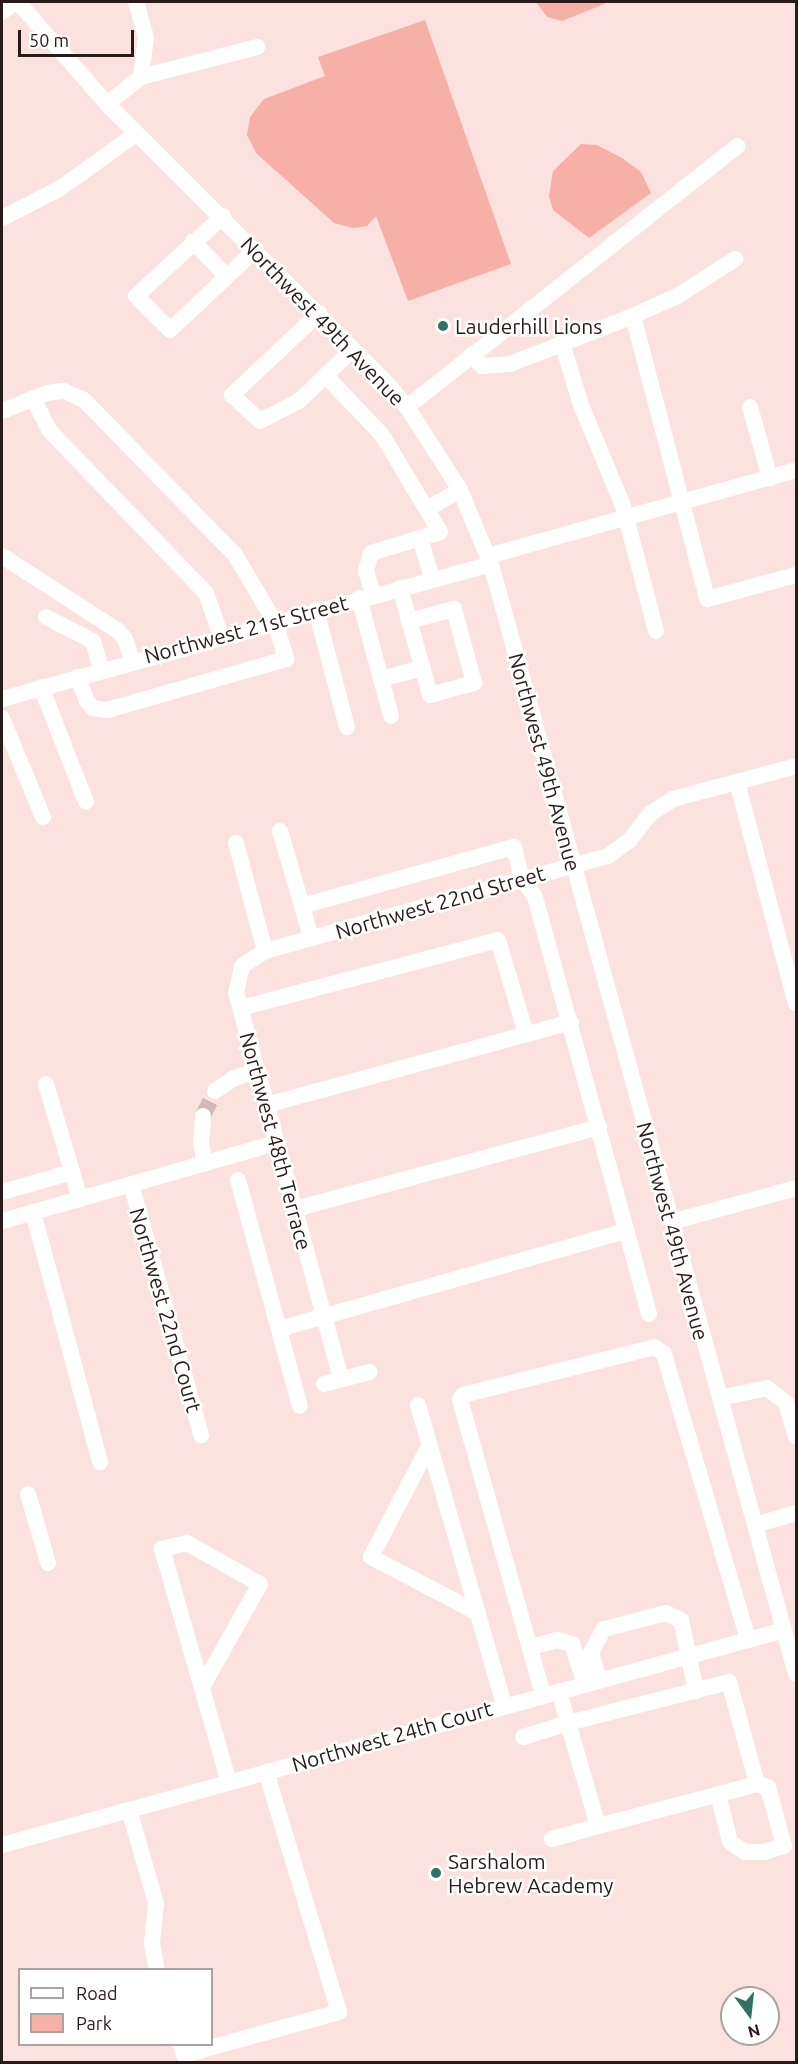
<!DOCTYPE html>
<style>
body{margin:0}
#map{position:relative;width:798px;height:2064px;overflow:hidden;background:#fce2df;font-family:Ubuntu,sans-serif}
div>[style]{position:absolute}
.green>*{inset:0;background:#f7b0a8}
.minor-tunnel>*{height:16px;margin-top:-8px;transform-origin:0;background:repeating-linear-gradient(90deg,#d2bab7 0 16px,transparent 0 24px)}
.minor>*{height:16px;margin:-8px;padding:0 8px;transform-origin:8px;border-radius:8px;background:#fff}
.dots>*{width:16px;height:16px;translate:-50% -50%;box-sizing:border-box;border:3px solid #fff;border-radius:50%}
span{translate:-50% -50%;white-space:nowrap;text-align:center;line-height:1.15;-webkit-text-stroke:5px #fff;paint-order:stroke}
.street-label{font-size:21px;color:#291b19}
.poi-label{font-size:21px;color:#291b19}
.left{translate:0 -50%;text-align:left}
.frame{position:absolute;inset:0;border:3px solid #291b19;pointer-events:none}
.legend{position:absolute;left:18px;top:1968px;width:195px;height:78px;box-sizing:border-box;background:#fff;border:2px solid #a9a4a3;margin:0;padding:8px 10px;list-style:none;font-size:18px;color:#291b19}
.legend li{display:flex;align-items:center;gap:12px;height:30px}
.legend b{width:30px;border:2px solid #a9a4a3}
.north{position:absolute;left:720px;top:1986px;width:60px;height:60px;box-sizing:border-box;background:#fff;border:2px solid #a9a4a3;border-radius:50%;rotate:165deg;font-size:16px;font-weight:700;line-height:24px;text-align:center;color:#291b19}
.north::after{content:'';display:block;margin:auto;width:21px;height:27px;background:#2f7263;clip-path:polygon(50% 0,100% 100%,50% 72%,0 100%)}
.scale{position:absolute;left:18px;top:30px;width:116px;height:27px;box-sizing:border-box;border:3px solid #291b19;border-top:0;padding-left:8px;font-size:18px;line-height:21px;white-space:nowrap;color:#291b19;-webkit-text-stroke:4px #fff;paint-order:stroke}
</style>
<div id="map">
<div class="green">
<div style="clip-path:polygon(536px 2px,609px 2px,562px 21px,547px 17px)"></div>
<div style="clip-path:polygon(425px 20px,511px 264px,408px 301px,376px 216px,367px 226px,353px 228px,334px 223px,256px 153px,247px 135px,250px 117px,264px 99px,325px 76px,318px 57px)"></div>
<div style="clip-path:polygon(581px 144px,597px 145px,622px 158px,641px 172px,651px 193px,589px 238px,553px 210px,549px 196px,553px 171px)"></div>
</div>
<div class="minor-tunnel">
<div style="left:203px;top:1116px;width:28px;rotate:-64deg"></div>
</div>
<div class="minor">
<div style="left:18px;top:2px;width:135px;rotate:48.9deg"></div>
<div style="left:107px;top:104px;width:388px;rotate:44.9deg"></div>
<div style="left:382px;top:378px;width:38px;rotate:49deg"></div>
<div style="left:407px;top:407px;width:98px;rotate:57.4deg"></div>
<div style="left:460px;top:490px;width:80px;rotate:67.3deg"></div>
<div style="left:491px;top:564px;width:1151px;rotate:74.64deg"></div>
<div style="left:136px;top:2px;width:36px;rotate:74deg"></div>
<div style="left:146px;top:37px;width:40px;rotate:97.1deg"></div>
<div style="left:2px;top:12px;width:16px;rotate:-38deg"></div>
<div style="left:107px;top:104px;width:43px;rotate:-38.5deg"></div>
<div style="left:141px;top:77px;width:120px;rotate:-14.5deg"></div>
<div style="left:223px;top:216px;width:118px;rotate:137.4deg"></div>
<div style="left:136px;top:296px;width:48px;rotate:45deg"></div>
<div style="left:170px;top:330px;width:118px;rotate:-43.3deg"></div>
<div style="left:2px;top:218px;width:64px;rotate:-27deg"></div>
<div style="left:59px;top:189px;width:95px;rotate:-35.5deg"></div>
<div style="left:193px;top:241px;width:48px;rotate:46.7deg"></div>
<div style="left:319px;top:313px;width:120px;rotate:136.7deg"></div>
<div style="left:232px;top:395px;width:38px;rotate:43deg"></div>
<div style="left:260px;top:421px;width:44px;rotate:-27.1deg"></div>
<div style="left:299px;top:401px;width:75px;rotate:-43.9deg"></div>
<div style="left:633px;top:316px;width:51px;rotate:-24.5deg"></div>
<div style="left:679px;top:295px;width:67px;rotate:-32.7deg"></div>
<div style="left:562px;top:343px;width:65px;rotate:73deg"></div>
<div style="left:581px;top:405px;width:109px;rotate:67.4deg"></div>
<div style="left:623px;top:506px;width:129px;rotate:75.2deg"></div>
<div style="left:471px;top:355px;width:16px;rotate:45deg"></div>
<div style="left:482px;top:366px;width:28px;rotate:-4deg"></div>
<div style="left:510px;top:364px;width:132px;rotate:-21.3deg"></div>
<div style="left:633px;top:316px;width:293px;rotate:75.3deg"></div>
<div style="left:707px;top:599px;width:92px;rotate:-15.1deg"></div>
<div style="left:326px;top:376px;width:81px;rotate:46.5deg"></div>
<div style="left:382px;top:435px;width:113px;rotate:59.1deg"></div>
<div style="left:440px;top:532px;width:72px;rotate:163.1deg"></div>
<div style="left:371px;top:553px;width:19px;rotate:106deg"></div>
<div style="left:366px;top:571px;width:24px;rotate:73deg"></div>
<div style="left:33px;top:398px;width:36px;rotate:63deg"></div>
<div style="left:49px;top:430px;width:226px;rotate:46.1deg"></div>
<div style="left:206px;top:593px;width:46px;rotate:70.8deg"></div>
<div style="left:407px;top:407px;width:421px;rotate:-38.3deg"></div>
<div style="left:750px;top:407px;width:74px;rotate:74.3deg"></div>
<div style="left:2px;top:411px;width:48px;rotate:-21.8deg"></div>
<div style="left:47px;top:393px;width:17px;rotate:-7deg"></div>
<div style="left:64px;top:391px;width:22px;rotate:24deg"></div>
<div style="left:84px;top:400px;width:216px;rotate:45.7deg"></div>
<div style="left:235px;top:555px;width:78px;rotate:59.2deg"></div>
<div style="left:275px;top:622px;width:39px;rotate:73deg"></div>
<div style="left:286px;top:659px;width:186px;rotate:164.1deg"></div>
<div style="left:107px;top:710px;width:14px;rotate:-172deg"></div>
<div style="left:93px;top:708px;width:9px;rotate:-131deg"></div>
<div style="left:87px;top:701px;width:26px;rotate:-111deg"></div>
<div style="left:427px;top:509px;width:38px;rotate:-30deg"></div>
<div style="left:420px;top:538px;width:42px;rotate:73.3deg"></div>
<div style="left:2px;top:556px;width:137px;rotate:32.8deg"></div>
<div style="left:117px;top:630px;width:12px;rotate:48deg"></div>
<div style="left:125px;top:639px;width:22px;rotate:72deg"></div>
<div style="left:488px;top:556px;width:320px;rotate:-15.6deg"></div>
<div style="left:400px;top:588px;width:111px;rotate:74.3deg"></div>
<div style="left:430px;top:695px;width:46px;rotate:-15.3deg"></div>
<div style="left:474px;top:683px;width:77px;rotate:-105.1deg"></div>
<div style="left:454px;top:609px;width:47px;rotate:165.1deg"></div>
<div style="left:359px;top:598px;width:122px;rotate:74.8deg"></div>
<div style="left:316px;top:610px;width:121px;rotate:75.2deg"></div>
<div style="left:46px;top:617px;width:53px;rotate:27.1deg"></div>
<div style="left:93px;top:641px;width:29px;rotate:74deg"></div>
<div style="left:381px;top:679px;width:43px;rotate:-14.7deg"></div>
<div style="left:41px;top:687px;width:123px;rotate:68.6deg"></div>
<div style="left:2px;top:699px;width:507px;rotate:-15.43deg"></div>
<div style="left:2px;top:718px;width:107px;rotate:67.5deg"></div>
<div style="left:737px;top:782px;width:229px;rotate:75.1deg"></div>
<div style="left:280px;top:831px;width:78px;rotate:73.7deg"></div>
<div style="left:302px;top:906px;width:220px;rotate:-15.6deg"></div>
<div style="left:514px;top:847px;width:32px;rotate:76deg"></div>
<div style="left:522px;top:878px;width:23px;rotate:56deg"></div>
<div style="left:535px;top:897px;width:432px;rotate:74.7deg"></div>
<div style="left:236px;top:843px;width:112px;rotate:75deg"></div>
<div style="left:302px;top:906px;width:33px;rotate:74deg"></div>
<div style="left:241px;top:1008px;width:266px;rotate:-14.8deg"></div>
<div style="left:498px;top:940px;width:98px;rotate:73.4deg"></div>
<div style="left:46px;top:1084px;width:120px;rotate:73.5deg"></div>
<div style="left:215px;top:1091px;width:23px;rotate:-34deg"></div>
<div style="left:234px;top:1078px;width:24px;rotate:-17deg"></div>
<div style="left:266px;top:1105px;width:316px;rotate:-15.2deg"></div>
<div style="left:203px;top:1116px;width:27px;rotate:94deg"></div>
<div style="left:201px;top:1143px;width:21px;rotate:79deg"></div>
<div style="left:238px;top:1180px;width:234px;rotate:74.7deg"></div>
<div style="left:131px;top:1184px;width:261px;rotate:74.4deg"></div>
<div style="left:2px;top:1192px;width:73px;rotate:-15.9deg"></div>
<div style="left:295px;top:1209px;width:315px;rotate:-15.1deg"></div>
<div style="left:33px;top:1212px;width:259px;rotate:75deg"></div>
<div style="left:2px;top:1221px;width:285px;rotate:-15.9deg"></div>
<div style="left:671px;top:1222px;width:130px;rotate:-15.2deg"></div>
<div style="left:279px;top:1329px;width:361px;rotate:-15.8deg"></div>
<div style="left:341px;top:1379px;width:400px;rotate:-105.2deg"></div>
<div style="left:236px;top:993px;width:28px;rotate:-77deg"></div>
<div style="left:242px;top:966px;width:27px;rotate:-33deg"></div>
<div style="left:265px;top:951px;width:356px;rotate:-15.5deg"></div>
<div style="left:608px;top:856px;width:26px;rotate:-36deg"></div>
<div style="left:629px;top:841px;width:36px;rotate:-52deg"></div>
<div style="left:651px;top:813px;width:26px;rotate:-32deg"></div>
<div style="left:673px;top:799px;width:127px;rotate:-15deg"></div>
<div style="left:324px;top:1384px;width:47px;rotate:-14.9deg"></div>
<div style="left:720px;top:1398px;width:48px;rotate:-12deg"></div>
<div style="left:767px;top:1388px;width:24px;rotate:38deg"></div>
<div style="left:786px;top:1403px;width:35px;rotate:74deg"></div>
<div style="left:418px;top:1405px;width:312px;rotate:74deg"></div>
<div style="left:429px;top:1446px;width:125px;rotate:117.6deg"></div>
<div style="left:371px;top:1557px;width:119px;rotate:27.6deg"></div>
<div style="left:28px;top:1494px;width:72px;rotate:73.8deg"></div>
<div style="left:755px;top:1525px;width:43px;rotate:-16.3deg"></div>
<div style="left:539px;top:1645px;width:19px;rotate:-16deg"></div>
<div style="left:557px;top:1640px;width:16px;rotate:15deg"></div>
<div style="left:572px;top:1644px;width:42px;rotate:72deg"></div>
<div style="left:599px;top:1680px;width:29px;rotate:-106deg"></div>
<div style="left:591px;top:1652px;width:26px;rotate:-61deg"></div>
<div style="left:604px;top:1629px;width:64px;rotate:-14.5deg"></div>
<div style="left:666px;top:1613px;width:17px;rotate:25deg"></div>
<div style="left:681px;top:1620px;width:73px;rotate:78.1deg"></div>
<div style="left:202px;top:1687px;width:118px;rotate:-60.6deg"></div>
<div style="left:260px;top:1584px;width:84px;rotate:-150.7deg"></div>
<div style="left:187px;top:1543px;width:26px;rotate:167deg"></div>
<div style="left:162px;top:1549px;width:242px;rotate:74deg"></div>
<div style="left:543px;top:1695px;width:307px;rotate:-105.7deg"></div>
<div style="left:460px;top:1399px;width:5px;rotate:-53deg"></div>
<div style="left:463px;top:1395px;width:198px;rotate:-14deg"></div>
<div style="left:655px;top:1347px;width:11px;rotate:38deg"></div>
<div style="left:664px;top:1354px;width:298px;rotate:73.6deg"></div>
<div style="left:523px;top:1737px;width:47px;rotate:-17.3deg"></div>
<div style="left:568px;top:1723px;width:166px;rotate:-14.3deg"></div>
<div style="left:729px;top:1682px;width:106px;rotate:74.6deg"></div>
<div style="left:757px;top:1784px;width:164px;rotate:165.2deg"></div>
<div style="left:598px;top:1826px;width:107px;rotate:-106.2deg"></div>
<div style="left:568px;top:1723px;width:33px;rotate:-106deg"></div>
<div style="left:718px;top:1794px;width:49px;rotate:76deg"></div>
<div style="left:730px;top:1842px;width:18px;rotate:34deg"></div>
<div style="left:745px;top:1852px;width:19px"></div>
<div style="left:764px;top:1852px;width:21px;rotate:-17deg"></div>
<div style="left:784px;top:1846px;width:61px;rotate:-105.2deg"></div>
<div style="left:768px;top:1787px;width:11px;rotate:-165deg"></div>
<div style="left:129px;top:1810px;width:97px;rotate:73.8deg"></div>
<div style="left:156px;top:1903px;width:40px;rotate:95.7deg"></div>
<div style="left:152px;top:1943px;width:27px;rotate:80deg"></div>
<div style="left:552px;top:1839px;width:48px;rotate:-15.8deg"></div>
<div style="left:2px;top:1845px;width:811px;rotate:-15.37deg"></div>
<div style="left:180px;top:2044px;width:12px;rotate:70deg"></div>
<div style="left:184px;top:2055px;width:161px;rotate:-15.5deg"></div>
<div style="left:339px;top:2012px;width:251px;rotate:-106.9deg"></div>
</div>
<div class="dots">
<div style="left:443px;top:326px;background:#2f7263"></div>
<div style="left:436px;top:1873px;background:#2f7263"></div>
</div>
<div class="street-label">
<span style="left:323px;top:321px;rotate:46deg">Northwest 49th Avenue</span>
<span style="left:246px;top:629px;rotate:-15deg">Northwest 21st Street</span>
<span style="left:545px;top:762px;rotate:75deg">Northwest 49th Avenue</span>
<span style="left:440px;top:902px;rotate:-16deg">Northwest 22nd Street</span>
<span style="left:276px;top:1141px;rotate:75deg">Northwest 48th Terrace</span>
<span style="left:673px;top:1231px;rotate:75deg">Northwest 49th Avenue</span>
<span style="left:166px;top:1310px;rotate:74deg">Northwest 22nd Court</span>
<span style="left:392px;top:1736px;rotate:-16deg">Northwest 24th Court</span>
</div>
<div class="poi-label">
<span class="left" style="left:455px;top:326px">Lauderhill Lions</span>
<span class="left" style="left:448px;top:1873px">Sarshalom<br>Hebrew Academy</span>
</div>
<div class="frame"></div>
<ul class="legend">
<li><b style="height:8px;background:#fff"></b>Road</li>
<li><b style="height:16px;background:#f7b0a8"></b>Park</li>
</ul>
<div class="north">N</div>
<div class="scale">50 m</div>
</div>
